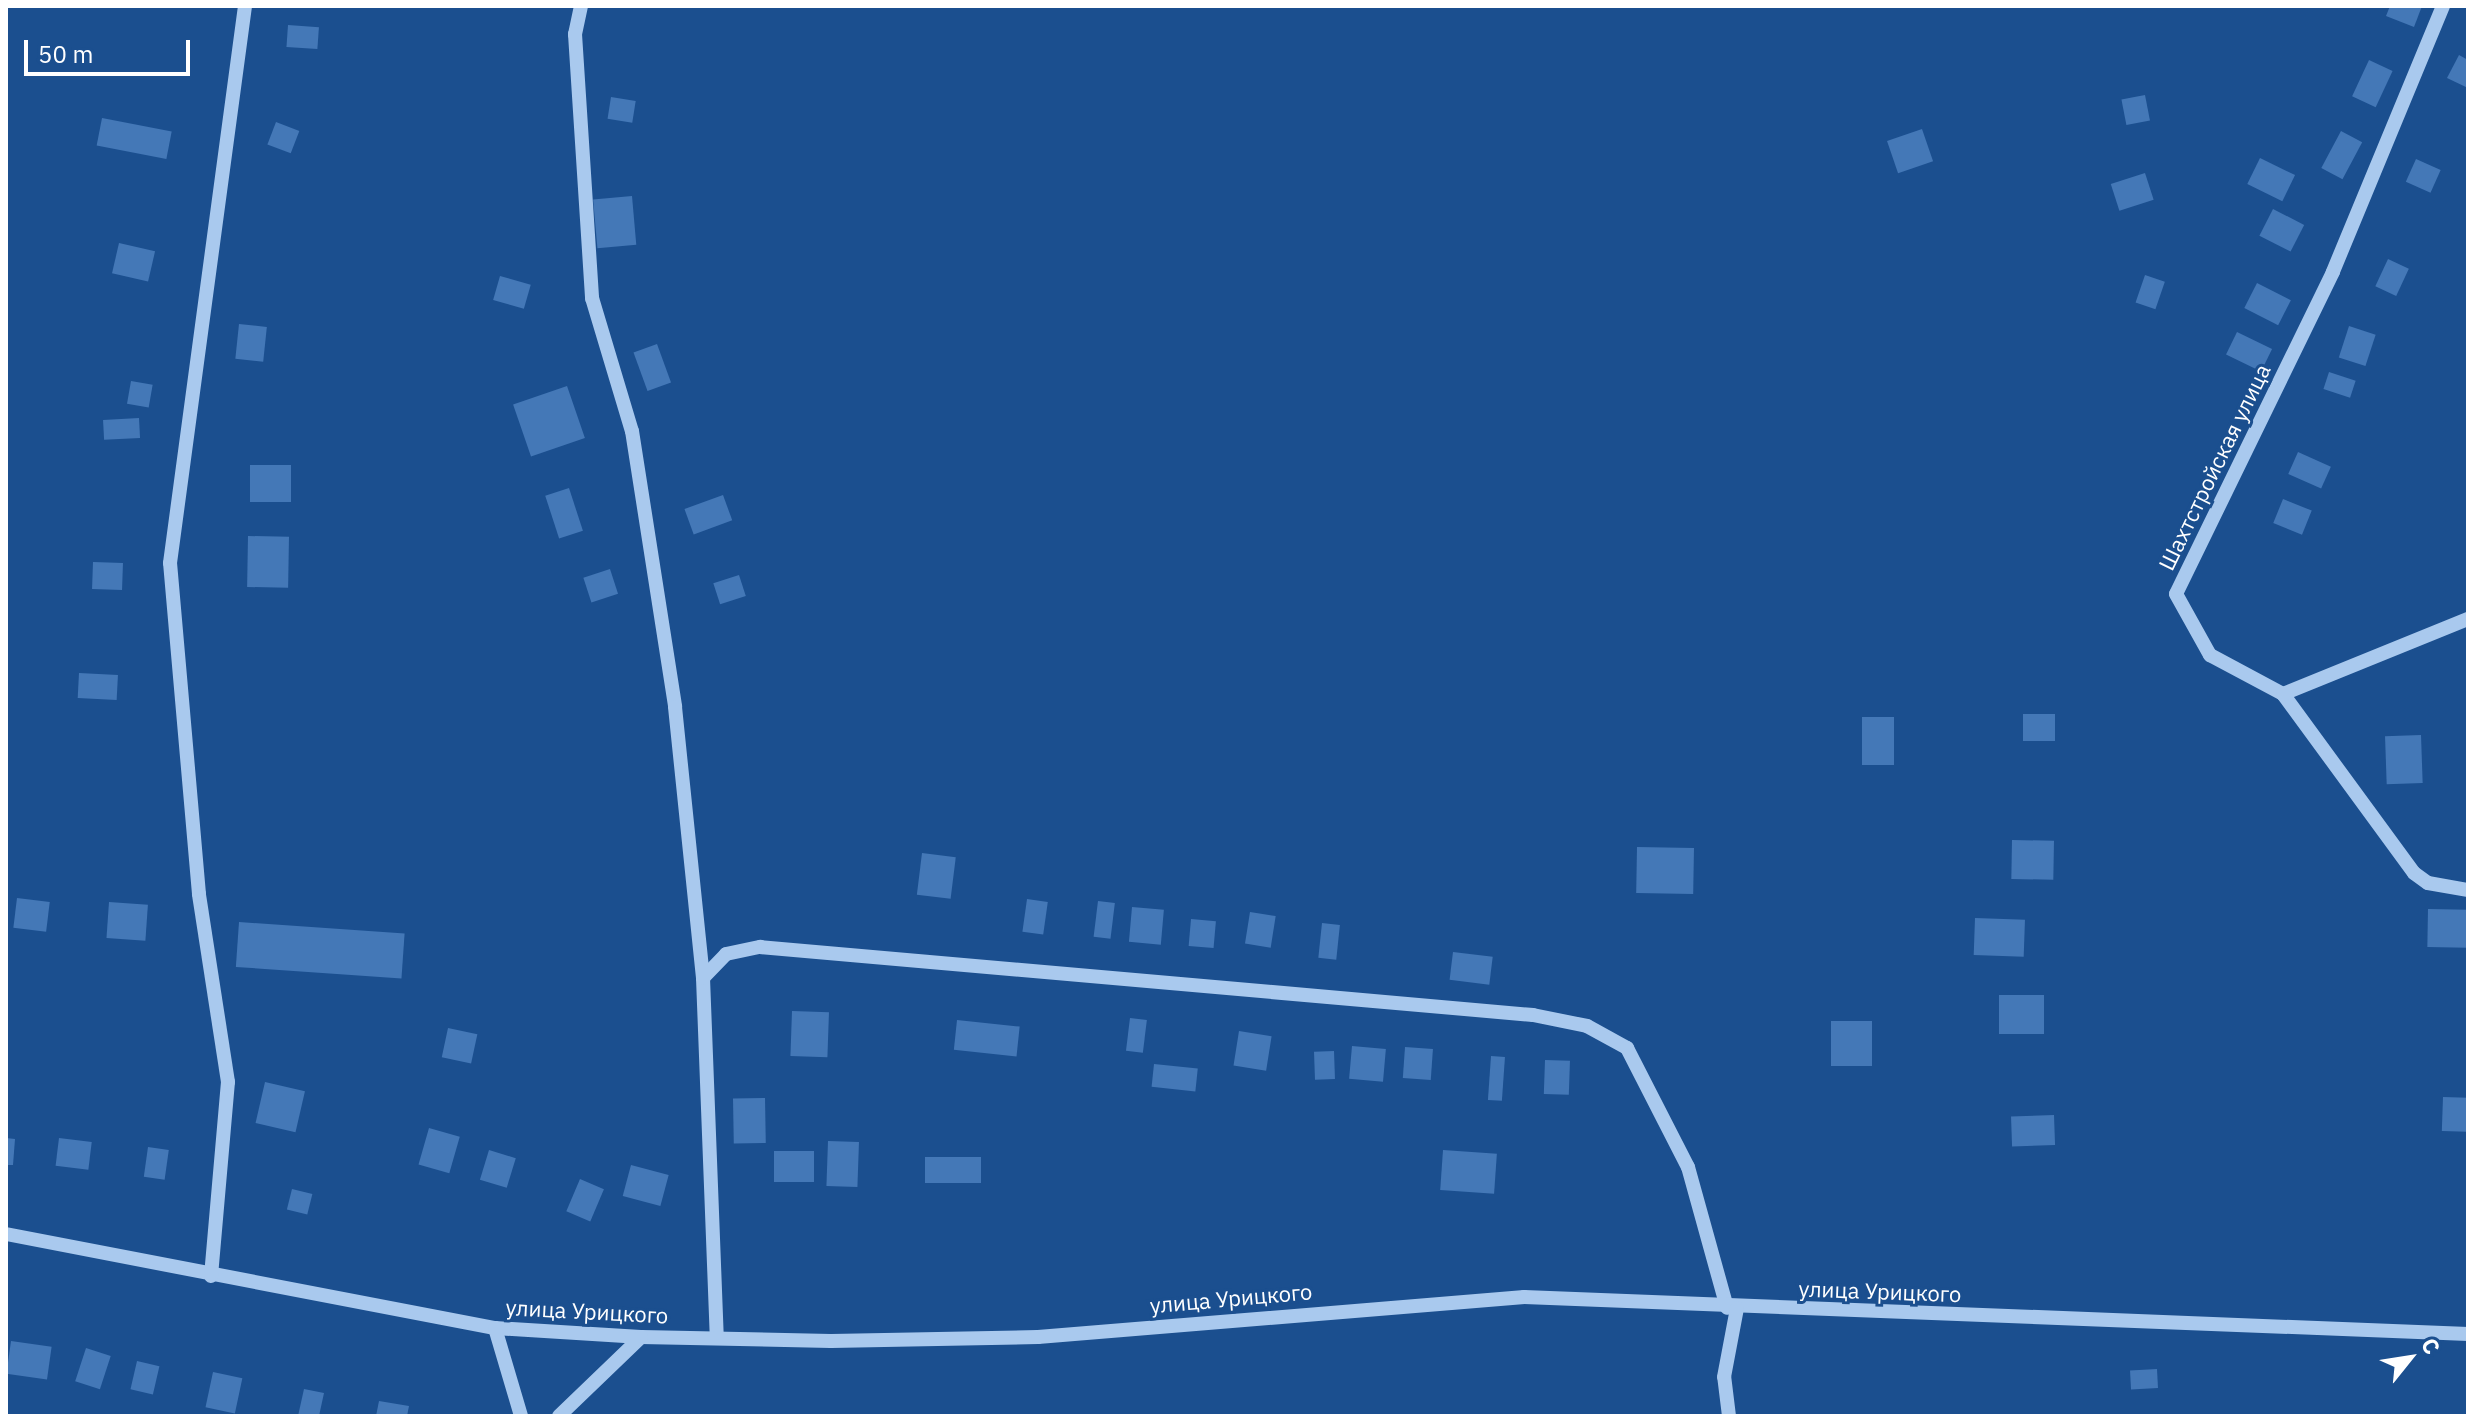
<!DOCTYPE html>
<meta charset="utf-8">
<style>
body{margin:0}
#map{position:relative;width:2474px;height:1422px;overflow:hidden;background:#1b4f8f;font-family:"IBM Plex Sans",sans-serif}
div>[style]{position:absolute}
.building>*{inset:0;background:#4478b7;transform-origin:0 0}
.minor>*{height:14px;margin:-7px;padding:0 7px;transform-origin:7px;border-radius:7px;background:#a9c9ee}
span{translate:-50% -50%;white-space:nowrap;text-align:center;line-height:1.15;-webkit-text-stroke:6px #1b4f8f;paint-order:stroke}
.street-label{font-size:22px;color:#fff}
.frame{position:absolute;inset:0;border:8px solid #fff;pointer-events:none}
.north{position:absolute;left:2370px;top:1318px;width:80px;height:80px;-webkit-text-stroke:6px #1b4f8f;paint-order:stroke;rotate:60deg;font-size:22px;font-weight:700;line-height:32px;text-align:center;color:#fff}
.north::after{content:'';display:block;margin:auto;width:28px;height:36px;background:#fff;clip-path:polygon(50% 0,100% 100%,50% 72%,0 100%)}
.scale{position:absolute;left:24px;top:40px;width:166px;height:36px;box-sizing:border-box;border:4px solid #fff;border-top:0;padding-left:10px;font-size:24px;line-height:28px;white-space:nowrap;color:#fff;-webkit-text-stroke:6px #1b4f8f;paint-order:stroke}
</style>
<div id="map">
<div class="building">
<div style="clip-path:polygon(2390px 6px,2422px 6px,2414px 27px,2386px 16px)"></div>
<div style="left:288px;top:25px;width:31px;height:22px;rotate:4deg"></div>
<div style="clip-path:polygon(2459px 55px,2468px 60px,2468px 88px,2447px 78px)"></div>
<div style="left:2369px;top:60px;width:26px;height:40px;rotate:25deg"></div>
<div style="left:2145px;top:95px;width:26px;height:24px;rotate:79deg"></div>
<div style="left:611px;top:97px;width:25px;height:22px;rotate:9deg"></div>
<div style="left:102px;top:118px;width:71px;height:28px;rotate:11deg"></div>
<div style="left:276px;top:122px;width:25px;height:24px;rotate:21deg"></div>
<div style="left:1922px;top:129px;width:34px;height:37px;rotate:71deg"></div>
<div style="left:2341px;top:131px;width:24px;height:42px;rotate:28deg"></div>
<div style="left:2260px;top:158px;width:39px;height:29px;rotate:26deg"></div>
<div style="left:2416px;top:159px;width:27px;height:25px;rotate:24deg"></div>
<div style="left:2145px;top:173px;width:28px;height:36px;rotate:72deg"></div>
<div style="left:632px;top:196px;width:49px;height:39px;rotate:85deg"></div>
<div style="left:2273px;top:209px;width:35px;height:30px;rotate:27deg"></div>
<div style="left:119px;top:243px;width:37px;height:31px;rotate:13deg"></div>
<div style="left:2388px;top:259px;width:23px;height:30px;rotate:25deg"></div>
<div style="left:2145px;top:275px;width:21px;height:29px;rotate:19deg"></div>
<div style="left:500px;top:276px;width:32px;height:25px;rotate:16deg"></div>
<div style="left:2257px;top:283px;width:38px;height:28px;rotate:27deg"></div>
<div style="left:239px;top:324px;width:28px;height:35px;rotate:6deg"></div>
<div style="left:2349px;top:326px;width:28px;height:33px;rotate:18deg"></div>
<div style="left:2237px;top:332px;width:39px;height:25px;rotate:26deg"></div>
<div style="left:657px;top:344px;width:41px;height:25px;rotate:70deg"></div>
<div style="left:2329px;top:372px;width:28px;height:18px;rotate:18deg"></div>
<div style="left:131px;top:381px;width:22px;height:23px;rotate:10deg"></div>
<div style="left:567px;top:386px;width:55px;height:57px;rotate:71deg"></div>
<div style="left:139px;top:418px;width:20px;height:36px;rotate:87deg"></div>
<div style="left:2298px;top:452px;width:36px;height:24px;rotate:24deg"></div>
<div style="left:250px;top:465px;width:41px;height:37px"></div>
<div style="left:569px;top:488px;width:45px;height:25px;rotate:72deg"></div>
<div style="left:723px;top:495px;width:27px;height:41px;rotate:70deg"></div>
<div style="left:2283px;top:499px;width:31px;height:26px;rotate:22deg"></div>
<div style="left:248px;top:536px;width:41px;height:51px;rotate:1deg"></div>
<div style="left:93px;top:562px;width:30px;height:27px;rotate:2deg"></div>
<div style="left:610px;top:569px;width:26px;height:28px;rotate:72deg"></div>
<div style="left:739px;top:575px;width:22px;height:27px;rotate:72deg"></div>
<div style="left:79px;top:673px;width:39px;height:25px;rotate:3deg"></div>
<div style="left:2023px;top:714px;width:32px;height:27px"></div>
<div style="left:1862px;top:717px;width:32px;height:48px"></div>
<div style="left:2421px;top:735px;width:48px;height:36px;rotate:88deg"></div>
<div style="left:2012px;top:840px;width:42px;height:39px;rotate:1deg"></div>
<div style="left:1637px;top:847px;width:57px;height:46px;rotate:1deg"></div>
<div style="left:922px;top:853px;width:34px;height:42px;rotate:7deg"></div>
<div style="left:17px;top:898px;width:33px;height:30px;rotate:7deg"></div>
<div style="left:1027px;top:899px;width:21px;height:33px;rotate:8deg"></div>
<div style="left:1098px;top:901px;width:17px;height:36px;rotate:7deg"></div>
<div style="left:109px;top:902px;width:39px;height:36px;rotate:4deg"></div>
<div style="left:1132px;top:907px;width:32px;height:35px;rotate:5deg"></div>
<div style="left:2428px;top:909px;width:40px;height:38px;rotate:1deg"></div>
<div style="left:1250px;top:912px;width:26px;height:32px;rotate:9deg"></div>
<div style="left:1975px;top:918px;width:50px;height:37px;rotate:2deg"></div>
<div style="left:1191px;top:919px;width:25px;height:27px;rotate:5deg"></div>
<div style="left:239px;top:922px;width:166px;height:45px;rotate:4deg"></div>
<div style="left:1322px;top:923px;width:18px;height:35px;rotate:6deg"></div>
<div style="left:1453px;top:952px;width:40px;height:28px;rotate:7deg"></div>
<div style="left:1999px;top:995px;width:45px;height:39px"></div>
<div style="left:792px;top:1011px;width:37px;height:45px;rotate:2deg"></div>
<div style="left:1130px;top:1018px;width:17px;height:33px;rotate:7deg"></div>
<div style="left:957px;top:1020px;width:63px;height:30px;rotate:6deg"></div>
<div style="left:1831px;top:1021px;width:41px;height:45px"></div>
<div style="left:448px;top:1028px;width:30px;height:30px;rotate:12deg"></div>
<div style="left:1239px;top:1031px;width:33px;height:35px;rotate:9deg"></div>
<div style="left:1352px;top:1046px;width:34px;height:33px;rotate:5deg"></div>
<div style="left:1405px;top:1047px;width:28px;height:31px;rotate:4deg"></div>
<div style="left:1334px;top:1051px;width:28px;height:20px;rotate:88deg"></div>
<div style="left:1491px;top:1056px;width:14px;height:44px;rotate:4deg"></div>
<div style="left:1545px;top:1060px;width:25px;height:34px;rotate:2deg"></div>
<div style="left:1154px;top:1064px;width:44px;height:23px;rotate:6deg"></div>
<div style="left:265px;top:1082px;width:41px;height:42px;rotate:13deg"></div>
<div style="left:2443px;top:1097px;width:25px;height:34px;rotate:2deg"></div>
<div style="left:765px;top:1098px;width:45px;height:32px;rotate:89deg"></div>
<div style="left:2054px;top:1115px;width:30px;height:43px;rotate:88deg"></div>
<div style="left:429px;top:1128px;width:32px;height:38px;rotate:16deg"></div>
<div style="clip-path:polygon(6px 1138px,15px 1139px,13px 1165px,6px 1165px)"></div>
<div style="left:59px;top:1138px;width:33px;height:28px;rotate:7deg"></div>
<div style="left:828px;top:1141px;width:31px;height:45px;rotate:2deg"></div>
<div style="left:148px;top:1147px;width:21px;height:30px;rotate:8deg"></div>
<div style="left:489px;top:1150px;width:28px;height:31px;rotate:17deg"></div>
<div style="left:1443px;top:1150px;width:54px;height:40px;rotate:4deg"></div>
<div style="left:774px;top:1151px;width:40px;height:31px"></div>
<div style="left:925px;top:1157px;width:56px;height:26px"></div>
<div style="left:631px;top:1165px;width:39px;height:32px;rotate:15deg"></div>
<div style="left:580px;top:1179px;width:26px;height:35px;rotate:23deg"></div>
<div style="left:292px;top:1189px;width:21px;height:21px;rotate:14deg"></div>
<div style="left:11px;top:1341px;width:41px;height:33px;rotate:8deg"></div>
<div style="left:86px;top:1348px;width:26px;height:35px;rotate:18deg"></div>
<div style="left:137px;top:1361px;width:23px;height:29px;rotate:13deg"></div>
<div style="left:2157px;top:1369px;width:19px;height:27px;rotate:87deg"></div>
<div style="left:213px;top:1372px;width:30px;height:36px;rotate:12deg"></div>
<div style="clip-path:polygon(304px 1389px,324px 1393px,319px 1416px,298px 1416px)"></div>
<div style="clip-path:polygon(379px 1401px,409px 1406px,407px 1416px,376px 1416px)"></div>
</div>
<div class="minor">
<div style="left:581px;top:6px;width:29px;rotate:102deg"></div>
<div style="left:575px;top:34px;width:265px;rotate:86.3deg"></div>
<div style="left:592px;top:298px;width:139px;rotate:73.3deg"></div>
<div style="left:632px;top:431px;width:279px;rotate:81.1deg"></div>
<div style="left:675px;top:707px;width:272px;rotate:84.1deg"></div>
<div style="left:703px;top:978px;width:360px;rotate:87.8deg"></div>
<div style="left:2443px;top:6px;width:288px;rotate:112.5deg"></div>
<div style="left:2333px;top:272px;width:358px;rotate:116deg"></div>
<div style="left:2176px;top:594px;width:70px;rotate:60.9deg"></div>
<div style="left:2210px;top:655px;width:83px;rotate:28.1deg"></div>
<div style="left:2283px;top:694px;width:222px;rotate:53.8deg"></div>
<div style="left:2414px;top:873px;width:17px;rotate:36deg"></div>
<div style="left:2428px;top:883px;width:41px;rotate:9.9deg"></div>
<div style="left:2283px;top:694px;width:200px;rotate:-22.1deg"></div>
<div style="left:703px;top:978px;width:33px;rotate:-46deg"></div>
<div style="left:726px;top:954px;width:35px;rotate:-12deg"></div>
<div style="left:760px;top:947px;width:776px;rotate:5.03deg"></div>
<div style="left:1533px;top:1015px;width:55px;rotate:11.5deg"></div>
<div style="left:1587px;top:1026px;width:46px;rotate:28.8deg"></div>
<div style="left:1627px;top:1048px;width:134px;rotate:62.9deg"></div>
<div style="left:1688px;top:1167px;width:146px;rotate:74.5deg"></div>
<div style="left:6px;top:1234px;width:498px;rotate:10.9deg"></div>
<div style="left:495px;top:1328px;width:146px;rotate:3.5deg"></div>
<div style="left:641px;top:1337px;width:190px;rotate:1.2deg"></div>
<div style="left:831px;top:1341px;width:207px;rotate:-1.1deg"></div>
<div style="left:1038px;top:1337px;width:488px;rotate:-4.7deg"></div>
<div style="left:1524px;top:1297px;width:945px;rotate:2.24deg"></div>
<div style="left:211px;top:1276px;width:195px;rotate:-85deg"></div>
<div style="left:228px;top:1082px;width:190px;rotate:-98.8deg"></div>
<div style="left:199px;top:894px;width:332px;rotate:-95deg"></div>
<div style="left:170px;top:563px;width:562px;rotate:-82.33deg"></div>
<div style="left:495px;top:1328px;width:92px;rotate:73.5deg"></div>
<div style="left:559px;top:1416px;width:114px;rotate:-43.9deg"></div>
<div style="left:1729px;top:1416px;width:39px;rotate:-97deg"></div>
<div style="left:1724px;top:1377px;width:70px;rotate:-79.3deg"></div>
</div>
<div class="street-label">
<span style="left:2214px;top:467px;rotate:-64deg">Шахтстройская улица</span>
<span style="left:1880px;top:1291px;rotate:2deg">улица Урицкого</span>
<span style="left:1231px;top:1298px;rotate:-5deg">улица Урицкого</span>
<span style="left:587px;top:1311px;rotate:3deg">улица Урицкого</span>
</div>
<div class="frame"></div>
<div class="north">С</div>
<div class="scale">50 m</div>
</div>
